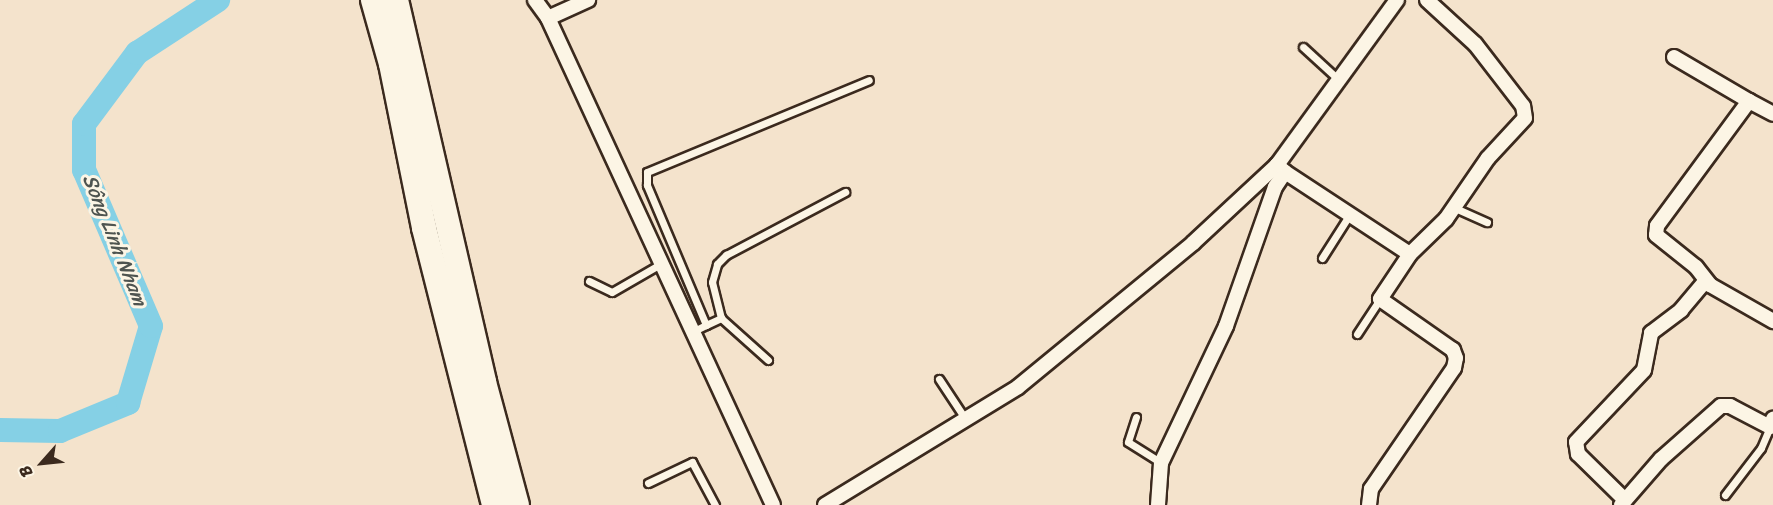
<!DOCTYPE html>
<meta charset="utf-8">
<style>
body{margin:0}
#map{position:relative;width:1773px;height:505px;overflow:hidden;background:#f4e3cc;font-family:Sriracha,sans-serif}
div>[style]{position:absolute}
.river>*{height:24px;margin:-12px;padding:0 12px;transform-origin:12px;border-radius:12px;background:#85d0e5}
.roads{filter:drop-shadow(2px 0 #3b2a1e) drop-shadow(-2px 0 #3b2a1e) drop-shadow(0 2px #3b2a1e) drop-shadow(0 -2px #3b2a1e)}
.service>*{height:7px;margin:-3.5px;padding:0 3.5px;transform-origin:3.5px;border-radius:3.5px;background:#fcf5e5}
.minor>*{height:14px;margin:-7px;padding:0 7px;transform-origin:7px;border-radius:7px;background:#fcf5e5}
.trunk>*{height:24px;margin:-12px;padding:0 12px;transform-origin:12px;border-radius:12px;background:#fcf5e5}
span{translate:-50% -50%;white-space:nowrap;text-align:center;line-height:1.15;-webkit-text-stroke:6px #fcf5e5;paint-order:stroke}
.water-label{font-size:20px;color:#4e5450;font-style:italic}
.north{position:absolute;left:12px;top:433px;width:60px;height:60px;-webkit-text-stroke:4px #fcf5e5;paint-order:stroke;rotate:243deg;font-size:16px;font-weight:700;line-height:24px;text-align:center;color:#3b2a1e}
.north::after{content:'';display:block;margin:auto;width:21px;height:27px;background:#3b2a1e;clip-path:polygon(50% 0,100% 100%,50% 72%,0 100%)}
</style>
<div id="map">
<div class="river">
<div style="left:0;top:430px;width:60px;rotate:1deg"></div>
<div style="left:60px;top:431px;width:74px;rotate:-22.4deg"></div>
<div style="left:128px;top:403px;width:80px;rotate:-73.4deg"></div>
<div style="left:151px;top:326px;width:170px;rotate:-113.2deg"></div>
<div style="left:84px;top:170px;width:46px;rotate:-90deg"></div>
<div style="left:84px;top:124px;width:89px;rotate:-53.3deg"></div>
<div style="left:137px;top:53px;width:97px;rotate:-33.2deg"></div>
</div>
<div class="roads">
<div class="service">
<div style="left:1303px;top:47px;width:49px;rotate:42.5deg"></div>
<div style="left:1455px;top:208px;width:35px;rotate:24deg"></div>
<div style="left:1322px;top:258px;width:52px;rotate:-57.5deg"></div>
<div style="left:589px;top:281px;width:25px;rotate:26deg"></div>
<div style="left:612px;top:292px;width:58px;rotate:-30.1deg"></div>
<div style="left:721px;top:318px;width:37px;rotate:-104deg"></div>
<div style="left:712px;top:282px;width:19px;rotate:-74deg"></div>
<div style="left:717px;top:264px;width:13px;rotate:-45deg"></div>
<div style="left:726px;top:255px;width:135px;rotate:-27.9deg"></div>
<div style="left:706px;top:325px;width:17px;rotate:-25deg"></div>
<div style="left:721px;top:318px;width:63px;rotate:41.8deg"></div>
<div style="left:694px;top:331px;width:13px;rotate:-27deg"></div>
<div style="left:706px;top:325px;width:152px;rotate:-112.9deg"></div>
<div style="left:647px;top:185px;width:13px;rotate:-90deg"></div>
<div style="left:647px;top:172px;width:240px;rotate:-22.5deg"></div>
<div style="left:1357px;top:334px;width:42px;rotate:-56.7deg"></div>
<div style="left:939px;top:379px;width:49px;rotate:56.6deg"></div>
<div style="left:1136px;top:417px;width:26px;rotate:108deg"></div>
<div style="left:1128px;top:442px;width:39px;rotate:32deg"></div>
<div style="left:648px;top:483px;width:49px;rotate:-25.5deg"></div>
<div style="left:692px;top:462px;width:49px;rotate:61.9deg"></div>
<div style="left:1725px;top:495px;width:59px;rotate:-52.5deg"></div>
<div style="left:1761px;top:448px;width:23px;rotate:-67deg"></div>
</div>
<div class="minor">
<div style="left:535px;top:0;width:22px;rotate:54deg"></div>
<div style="left:548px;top:18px;width:536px;rotate:65.2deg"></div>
<div style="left:548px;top:18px;width:44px;rotate:-24.2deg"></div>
<div style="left:1674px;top:57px;width:87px;rotate:30.4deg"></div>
<div style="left:1749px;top:101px;width:155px;rotate:126.4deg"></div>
<div style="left:1657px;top:226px;width:9px;rotate:96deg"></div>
<div style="left:1656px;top:235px;width:51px;rotate:38.7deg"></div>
<div style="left:1696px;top:267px;width:23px;rotate:52deg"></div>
<div style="left:1710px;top:285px;width:73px;rotate:29.7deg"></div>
<div style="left:1749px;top:101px;width:27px;rotate:28deg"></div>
<div style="left:1285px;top:172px;width:149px;rotate:33.3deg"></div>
<div style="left:1625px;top:500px;width:66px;rotate:-135.6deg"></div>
<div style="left:1578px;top:454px;width:12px;rotate:-99deg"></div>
<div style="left:1576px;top:442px;width:99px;rotate:-46.6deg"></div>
<div style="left:1644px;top:370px;width:38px;rotate:-79deg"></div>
<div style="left:1651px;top:333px;width:38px;rotate:-37deg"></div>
<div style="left:1681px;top:310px;width:38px;rotate:-50deg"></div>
<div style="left:825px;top:505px;width:226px;rotate:-31.4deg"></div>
<div style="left:1018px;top:387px;width:227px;rotate:-39.4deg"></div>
<div style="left:1193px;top:243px;width:115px;rotate:-42.9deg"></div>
<div style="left:1158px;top:505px;width:42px;rotate:-85.9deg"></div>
<div style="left:1161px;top:463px;width:152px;rotate:-64.6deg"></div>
<div style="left:1226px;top:326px;width:147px;rotate:-70.6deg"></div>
<div style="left:1275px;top:187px;width:18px;rotate:-56deg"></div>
<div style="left:1285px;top:172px;width:11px;rotate:-139deg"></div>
<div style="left:1277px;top:165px;width:204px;rotate:-54deg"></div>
<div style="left:1369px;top:505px;width:16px;rotate:-83deg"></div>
<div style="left:1371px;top:489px;width:147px;rotate:-55.6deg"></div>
<div style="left:1454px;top:368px;width:10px;rotate:-79deg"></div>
<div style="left:1456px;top:358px;width:9px;rotate:-111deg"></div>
<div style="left:1453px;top:350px;width:89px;rotate:-145.1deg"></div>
<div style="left:1380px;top:299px;width:54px;rotate:-56.3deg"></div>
<div style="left:1410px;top:254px;width:50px;rotate:-44.2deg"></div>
<div style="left:1446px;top:219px;width:74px;rotate:-55.5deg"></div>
<div style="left:1488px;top:158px;width:54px;rotate:-47.2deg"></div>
<div style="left:1525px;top:118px;width:12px;rotate:-99deg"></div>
<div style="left:1523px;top:106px;width:78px;rotate:-127.7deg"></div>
<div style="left:1475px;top:44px;width:65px;rotate:-137.5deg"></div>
<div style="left:1621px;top:505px;width:61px;rotate:-49deg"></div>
<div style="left:1661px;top:459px;width:80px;rotate:-41.5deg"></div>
<div style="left:1721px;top:406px;width:9px"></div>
<div style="left:1730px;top:406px;width:45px;rotate:27.7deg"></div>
<div style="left:1770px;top:427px;width:9px;rotate:-69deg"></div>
</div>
<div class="trunk">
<div style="left:373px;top:0;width:66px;rotate:74.3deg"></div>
<div style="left:391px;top:64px;width:167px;rotate:78.6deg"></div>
<div style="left:424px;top:228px;width:286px;rotate:75.8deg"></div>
<div style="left:396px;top:0;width:392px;rotate:77deg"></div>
<div style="left:484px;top:382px;width:127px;rotate:75deg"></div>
</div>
</div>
<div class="water-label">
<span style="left:115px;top:240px;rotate:68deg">Sông Linh Nham</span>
</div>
<div class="north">B</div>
</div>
